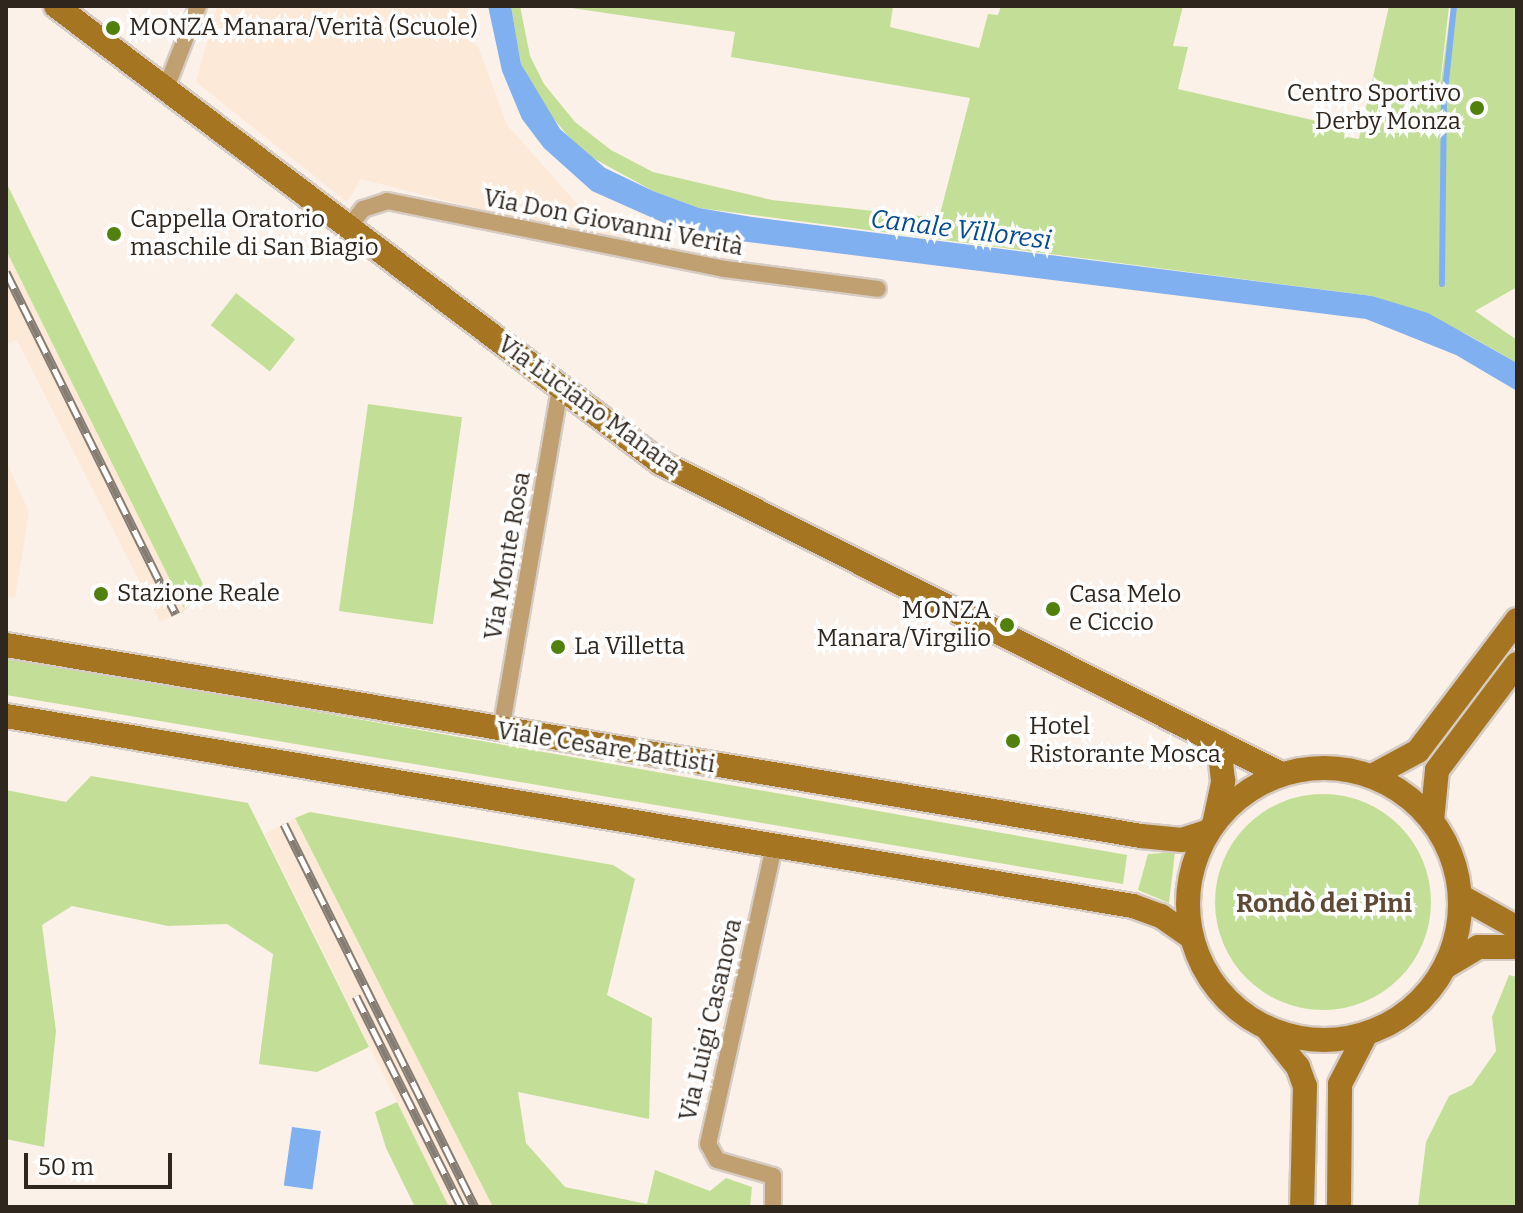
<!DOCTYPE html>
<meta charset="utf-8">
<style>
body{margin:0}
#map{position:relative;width:1523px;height:1213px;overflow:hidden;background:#fbf1e8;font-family:Bitter,serif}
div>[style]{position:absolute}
.built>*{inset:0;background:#fce9d8}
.green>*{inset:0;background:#c3df97;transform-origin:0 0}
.round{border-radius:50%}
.water>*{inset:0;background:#80b0f0;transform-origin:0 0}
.stream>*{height:6px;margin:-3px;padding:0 3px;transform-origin:3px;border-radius:3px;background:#80b0f0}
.roads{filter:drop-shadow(2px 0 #d6ccc4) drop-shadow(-2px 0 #d6ccc4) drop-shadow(0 2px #d6ccc4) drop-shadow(0 -2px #d6ccc4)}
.street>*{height:16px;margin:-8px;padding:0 8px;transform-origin:8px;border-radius:8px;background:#c09f70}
.secondary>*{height:24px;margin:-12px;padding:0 12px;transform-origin:12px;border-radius:12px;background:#a67521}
.secondary>.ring{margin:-12px;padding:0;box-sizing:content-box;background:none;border:24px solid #a67521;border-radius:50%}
.rail>*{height:9px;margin-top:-4.5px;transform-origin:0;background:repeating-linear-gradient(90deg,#fff 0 18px,#857c73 0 36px);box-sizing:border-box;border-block:2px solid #857c73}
.dots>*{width:22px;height:22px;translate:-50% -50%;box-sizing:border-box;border:4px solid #fff;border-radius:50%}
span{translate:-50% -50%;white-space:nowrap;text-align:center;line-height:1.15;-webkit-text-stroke:7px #fff;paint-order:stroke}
.poi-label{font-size:24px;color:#2f261e}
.left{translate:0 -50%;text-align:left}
.right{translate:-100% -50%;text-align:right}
.street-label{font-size:24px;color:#2f261e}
.water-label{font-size:26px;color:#044a93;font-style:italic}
.neighbourhood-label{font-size:26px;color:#5e4937;font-weight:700}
.frame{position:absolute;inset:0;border:8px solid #2f261e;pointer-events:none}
.scale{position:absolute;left:24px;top:1153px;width:148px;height:36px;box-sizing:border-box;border:4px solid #2f261e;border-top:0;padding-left:10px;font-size:24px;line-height:28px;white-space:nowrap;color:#2f261e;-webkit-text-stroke:6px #fff;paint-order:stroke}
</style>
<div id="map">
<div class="built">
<div style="clip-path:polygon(217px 6px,468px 6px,466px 36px,478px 46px,507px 125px,580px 207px,626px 236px,623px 246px,361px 179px,347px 202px,196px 82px)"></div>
<div style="clip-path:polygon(6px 250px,185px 610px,160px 622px,17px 340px,6px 344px)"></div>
<div style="clip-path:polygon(6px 461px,29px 512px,15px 598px,6px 596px)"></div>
<div style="clip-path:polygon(295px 818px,427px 1074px,493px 1207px,449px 1207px,265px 834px)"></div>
</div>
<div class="green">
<div style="clip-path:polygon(511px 6px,520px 6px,530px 56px,544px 84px,575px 122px,611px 150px,653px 172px,772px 200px,939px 218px,970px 98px,731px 57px,735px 32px,558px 6px,893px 6px,890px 27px,979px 48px,988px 14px,998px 15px,1001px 6px,1183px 6px,1173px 46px,1188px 47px,1178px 89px,1347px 128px,1346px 137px,1359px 139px,1389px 6px,1449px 6px,1436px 120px,1451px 6px,1517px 6px,1517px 287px,1475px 311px,1517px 340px,1517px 363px,1466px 334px,1372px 296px,699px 208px,653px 191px,582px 152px,545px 109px,521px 64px)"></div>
<div style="clip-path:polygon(6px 182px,203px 584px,185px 610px,6px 250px)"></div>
<div style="left:236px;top:293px;width:75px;height:41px;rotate:38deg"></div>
<div style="left:368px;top:404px;width:95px;height:209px;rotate:8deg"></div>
<div style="clip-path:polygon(6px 657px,1127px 855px,1123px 884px,6px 695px)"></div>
<div style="clip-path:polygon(91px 776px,248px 803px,369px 1047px,317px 1072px,259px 1064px,273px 954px,227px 924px,168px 926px,72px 906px,42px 925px,56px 1031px,44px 1147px,6px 1139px,6px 790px,66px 802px)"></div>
<div class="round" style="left:1215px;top:794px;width:216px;height:216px"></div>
<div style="clip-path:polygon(310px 812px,613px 865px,635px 879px,607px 995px,652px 1018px,649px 1119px,518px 1092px,526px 1143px,565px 1187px,647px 1204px,655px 1170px,710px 1191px,726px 1178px,752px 1187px,750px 1207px,493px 1207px,295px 818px)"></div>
<div style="clip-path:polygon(1175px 852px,1169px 903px,1138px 890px,1148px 854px)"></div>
<div style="clip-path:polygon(1509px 975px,1517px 977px,1517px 1207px,1418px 1207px,1426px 1142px,1449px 1096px,1472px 1085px,1496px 1051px,1492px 1017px)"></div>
<div style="clip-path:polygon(397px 1102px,449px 1207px,415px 1207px,386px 1148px,375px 1112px)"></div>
</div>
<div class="water">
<div style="clip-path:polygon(488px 6px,511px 6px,521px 64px,560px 129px,605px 168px,653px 191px,699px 208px,752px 217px,1372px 296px,1428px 313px,1517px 363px,1517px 391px,1456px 355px,1366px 319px,691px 235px,592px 191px,544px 148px,522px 119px,502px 71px)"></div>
<div style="left:292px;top:1127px;width:29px;height:59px;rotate:8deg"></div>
</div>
<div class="stream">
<div style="left:1442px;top:284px;width:184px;rotate:-89.4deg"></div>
<div style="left:1444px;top:100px;width:95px;rotate:-83.9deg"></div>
</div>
<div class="roads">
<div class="street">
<div style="left:166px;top:88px;width:88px;rotate:-68.7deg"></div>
<div style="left:349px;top:227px;width:23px;rotate:-52deg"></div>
<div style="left:363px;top:209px;width:25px;rotate:-18deg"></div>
<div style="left:387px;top:201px;width:345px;rotate:11.4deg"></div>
<div style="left:725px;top:269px;width:154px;rotate:7.4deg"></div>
<div style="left:501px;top:730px;width:346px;rotate:-80.2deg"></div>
<div style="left:773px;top:1207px;width:31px;rotate:-90deg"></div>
<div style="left:773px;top:1176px;width:58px;rotate:-164.1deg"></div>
<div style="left:717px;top:1160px;width:18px;rotate:-119deg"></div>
<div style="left:708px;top:1144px;width:304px;rotate:-77.5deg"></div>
</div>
<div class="secondary">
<div style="left:56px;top:6px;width:758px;rotate:37.07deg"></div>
<div style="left:661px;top:463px;width:694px;rotate:26.64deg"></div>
<div style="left:6px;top:645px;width:1151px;rotate:9.55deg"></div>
<div style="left:1141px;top:836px;width:41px;rotate:5.6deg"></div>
<div style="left:1182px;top:840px;width:26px;rotate:-18deg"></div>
<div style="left:6px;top:716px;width:1143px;rotate:9.57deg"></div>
<div style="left:1133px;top:906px;width:30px;rotate:20deg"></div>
<div style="left:1161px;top:916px;width:37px;rotate:35deg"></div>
<div class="ring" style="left:1188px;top:768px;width:248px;height:248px"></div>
<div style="left:1372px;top:776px;width:52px;rotate:-28.5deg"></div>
<div style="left:1418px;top:751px;width:164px;rotate:-52.9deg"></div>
<div style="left:1215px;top:820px;width:40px;rotate:-78deg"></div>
<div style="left:1223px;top:781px;width:39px;rotate:-96deg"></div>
<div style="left:1432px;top:821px;width:51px;rotate:-84.4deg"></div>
<div style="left:1437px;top:770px;width:133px;rotate:-53deg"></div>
<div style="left:1460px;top:896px;width:65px;rotate:29.3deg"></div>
<div style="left:1445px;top:967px;width:39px;rotate:-31deg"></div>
<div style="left:1478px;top:947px;width:39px"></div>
<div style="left:1267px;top:1028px;width:50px;rotate:51.5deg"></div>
<div style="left:1298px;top:1067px;width:20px;rotate:70deg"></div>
<div style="left:1305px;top:1086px;width:121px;rotate:91.4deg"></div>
<div style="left:1339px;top:1207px;width:123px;rotate:-89.5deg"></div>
<div style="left:1340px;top:1084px;width:56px;rotate:-62.5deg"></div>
</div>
</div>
<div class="rail">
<div style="left:6px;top:272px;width:382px;rotate:63.6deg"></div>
<div style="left:284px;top:824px;width:428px;rotate:63.5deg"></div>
<div style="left:356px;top:996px;width:236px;rotate:63.5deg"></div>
</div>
<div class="dots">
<div style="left:113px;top:28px;background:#52800d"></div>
<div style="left:1477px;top:108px;background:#52800d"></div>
<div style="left:114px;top:234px;background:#52800d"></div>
<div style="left:101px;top:594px;background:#52800d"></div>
<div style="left:1053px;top:609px;background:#52800d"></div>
<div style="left:1007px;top:625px;background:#52800d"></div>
<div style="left:558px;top:647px;background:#52800d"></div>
<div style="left:1013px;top:741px;background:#52800d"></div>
</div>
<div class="poi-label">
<span class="left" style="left:129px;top:28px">MONZA Manara/Verità (Scuole)</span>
<span class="right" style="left:1461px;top:108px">Centro Sportivo<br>Derby Monza</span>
<span class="left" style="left:130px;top:234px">Cappella Oratorio<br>maschile di San Biagio</span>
<span class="left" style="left:117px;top:594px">Stazione Reale</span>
<span class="left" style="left:1069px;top:609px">Casa Melo<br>e Ciccio</span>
<span class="right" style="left:991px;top:625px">MONZA<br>Manara/Virgilio</span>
<span class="left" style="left:574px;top:647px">La Villetta</span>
<span class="left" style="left:1029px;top:741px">Hotel<br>Ristorante Mosca</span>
</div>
<div class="street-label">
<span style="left:613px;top:223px;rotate:11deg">Via Don Giovanni Verità</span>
<span style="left:589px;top:406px;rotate:36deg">Via Luciano Manara</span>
<span style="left:508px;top:556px;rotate:-80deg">Via Monte Rosa</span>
<span style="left:606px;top:748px;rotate:9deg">Viale Cesare Battisti</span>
<span style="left:711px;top:1020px;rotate:-77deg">Via Luigi Casanova</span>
</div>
<div class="water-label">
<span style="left:961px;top:230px;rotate:7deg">Canale Villoresi</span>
</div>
<div class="neighbourhood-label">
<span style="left:1324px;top:904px">Rondò dei Pini</span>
</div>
<div class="frame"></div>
<div class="scale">50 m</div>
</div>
